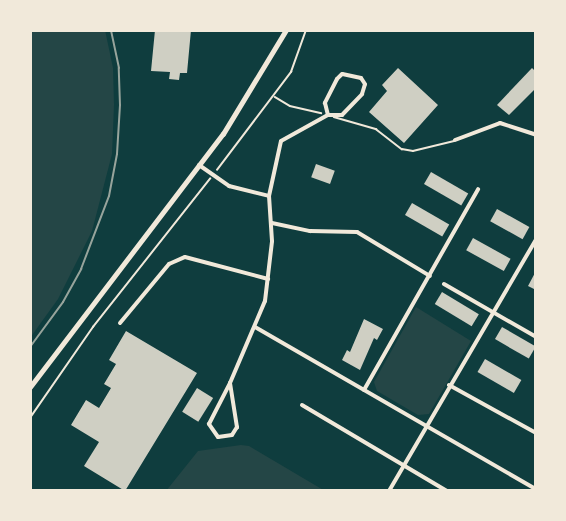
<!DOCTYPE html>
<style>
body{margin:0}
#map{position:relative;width:566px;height:521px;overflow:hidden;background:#0f3d3e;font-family:"Roboto Condensed",sans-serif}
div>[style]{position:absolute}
.green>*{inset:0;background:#244646}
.building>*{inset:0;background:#cfcfc3;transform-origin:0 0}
.path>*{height:1.5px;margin:-0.75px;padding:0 0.75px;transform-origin:0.75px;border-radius:0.75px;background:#f1e9da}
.service>*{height:1.5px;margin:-0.75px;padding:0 0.75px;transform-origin:0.75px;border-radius:0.75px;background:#f1e9da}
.minor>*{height:4px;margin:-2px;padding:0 2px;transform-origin:2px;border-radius:2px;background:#f1e9da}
.tertiary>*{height:4.5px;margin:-2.25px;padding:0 2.25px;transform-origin:2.25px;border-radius:2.25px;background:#f1e9da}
.rail>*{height:2px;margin:-1px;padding:0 1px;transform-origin:1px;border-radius:1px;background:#97a49c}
span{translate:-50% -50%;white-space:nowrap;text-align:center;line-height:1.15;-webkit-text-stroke:5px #f1e9da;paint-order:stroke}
.frame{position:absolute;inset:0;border:32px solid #f1e9da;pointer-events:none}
</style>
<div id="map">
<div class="green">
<div style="clip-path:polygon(30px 30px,105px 30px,113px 68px,114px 105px,112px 154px,92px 231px,58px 299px,30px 338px)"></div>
<div style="clip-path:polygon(416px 307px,471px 341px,429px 414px,418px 415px,377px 391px,374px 382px)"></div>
<div style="clip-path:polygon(241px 445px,249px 446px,325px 491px,166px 491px,198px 451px)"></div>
</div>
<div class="building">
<div style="clip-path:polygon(155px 30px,191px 30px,187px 73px,180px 73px,179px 80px,169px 79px,170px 72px,151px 71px)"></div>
<div style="clip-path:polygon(398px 68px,438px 105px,404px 143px,369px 112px,387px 91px,382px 85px)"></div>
<div style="clip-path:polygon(532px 68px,536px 72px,536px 88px,509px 115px,497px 105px)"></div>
<div style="left:316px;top:164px;width:20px;height:14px;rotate:20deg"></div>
<div style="left:431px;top:172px;width:43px;height:14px;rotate:30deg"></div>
<div style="left:412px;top:203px;width:43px;height:14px;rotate:30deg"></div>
<div style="left:497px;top:209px;width:37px;height:14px;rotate:29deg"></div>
<div style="left:473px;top:238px;width:43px;height:14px;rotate:29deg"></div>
<div style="clip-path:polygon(536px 271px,536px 290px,528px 286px)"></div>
<div style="left:442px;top:292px;width:43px;height:14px;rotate:31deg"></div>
<div style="clip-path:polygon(364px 319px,383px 329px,377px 340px,374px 338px,360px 370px,342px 360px,347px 350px,350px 352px)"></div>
<div style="left:502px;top:327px;width:39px;height:14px;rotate:30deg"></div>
<div style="clip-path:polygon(126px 331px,197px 373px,125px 491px,84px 466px,99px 442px,71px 425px,86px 400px,99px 408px,111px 388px,104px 384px,116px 364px,109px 360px)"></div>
<div style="left:485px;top:359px;width:42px;height:15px;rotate:30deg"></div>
<div style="left:197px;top:388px;width:19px;height:28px;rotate:32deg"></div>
</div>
<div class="path">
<div style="left:275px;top:97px;width:17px;rotate:31deg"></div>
<div style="left:290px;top:106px;width:32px;rotate:13deg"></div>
<div style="left:217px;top:170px;width:123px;rotate:-52.9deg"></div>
<div style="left:291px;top:72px;width:45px;rotate:-70.3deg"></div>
<div style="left:30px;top:418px;width:111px;rotate:-55.3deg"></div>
<div style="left:93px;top:327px;width:189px;rotate:-51.7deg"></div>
</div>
<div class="service">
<div style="left:334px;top:117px;width:44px;rotate:15.9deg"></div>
<div style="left:376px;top:129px;width:33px;rotate:38deg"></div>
<div style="left:402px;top:149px;width:11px;rotate:10deg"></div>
<div style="left:413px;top:151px;width:42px;rotate:-13.7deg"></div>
</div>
<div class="minor">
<div style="left:455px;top:140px;width:48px;rotate:-20.7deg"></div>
<div style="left:500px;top:123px;width:38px;rotate:18deg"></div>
<div style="left:199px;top:165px;width:37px;rotate:35deg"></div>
<div style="left:229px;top:186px;width:41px;rotate:14deg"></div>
<div style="left:272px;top:223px;width:39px;rotate:12deg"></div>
<div style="left:310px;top:231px;width:47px;rotate:1.2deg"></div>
<div style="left:357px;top:232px;width:85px;rotate:31.1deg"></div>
<div style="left:444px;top:284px;width:106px;rotate:29.9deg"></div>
<div style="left:120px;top:323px;width:77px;rotate:-50.3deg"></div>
<div style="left:169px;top:264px;width:17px;rotate:-24deg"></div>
<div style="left:185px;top:257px;width:86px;rotate:14.8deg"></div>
<div style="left:255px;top:327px;width:324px;rotate:30deg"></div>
<div style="left:230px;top:383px;width:89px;rotate:-66.9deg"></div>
<div style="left:265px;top:301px;width:60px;rotate:-83.3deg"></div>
<div style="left:272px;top:241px;width:45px;rotate:-93.8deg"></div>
<div style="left:269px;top:196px;width:56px;rotate:-77.7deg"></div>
<div style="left:281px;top:141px;width:54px;rotate:-29deg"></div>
<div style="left:328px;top:115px;width:14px"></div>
<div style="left:342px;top:115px;width:29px;rotate:-46deg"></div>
<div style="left:362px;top:94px;width:10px;rotate:-73deg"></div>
<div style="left:365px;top:84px;width:7px;rotate:-124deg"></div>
<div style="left:361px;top:78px;width:19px;rotate:-168deg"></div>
<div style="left:342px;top:74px;width:7px;rotate:135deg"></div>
<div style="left:337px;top:79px;width:27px;rotate:117deg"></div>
<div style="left:325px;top:103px;width:12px;rotate:76deg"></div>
<div style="left:230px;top:383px;width:45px;rotate:81deg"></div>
<div style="left:237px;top:427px;width:9px;rotate:122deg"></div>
<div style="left:232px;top:435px;width:14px;rotate:172deg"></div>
<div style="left:218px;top:437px;width:16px;rotate:-125deg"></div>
<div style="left:209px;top:424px;width:46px;rotate:-62.9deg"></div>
<div style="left:449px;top:385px;width:99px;rotate:28.9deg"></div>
<div style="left:364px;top:390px;width:231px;rotate:-60.4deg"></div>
<div style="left:302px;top:405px;width:169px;rotate:30.7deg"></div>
<div style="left:389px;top:491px;width:292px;rotate:-59.7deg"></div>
</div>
<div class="tertiary">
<div style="left:30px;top:387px;width:318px;rotate:-52.7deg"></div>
<div style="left:223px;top:134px;width:122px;rotate:-58.8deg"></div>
</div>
<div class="rail">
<div style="left:30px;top:347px;width:56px;rotate:-53.7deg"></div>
<div style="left:63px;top:302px;width:38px;rotate:-61deg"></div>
<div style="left:81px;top:269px;width:78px;rotate:-69deg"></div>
<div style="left:109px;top:196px;width:43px;rotate:-79.2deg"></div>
<div style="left:117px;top:154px;width:49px;rotate:-86.5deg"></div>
<div style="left:120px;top:105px;width:37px;rotate:-92deg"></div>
<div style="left:119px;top:68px;width:39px;rotate:-102deg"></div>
</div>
<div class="frame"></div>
</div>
